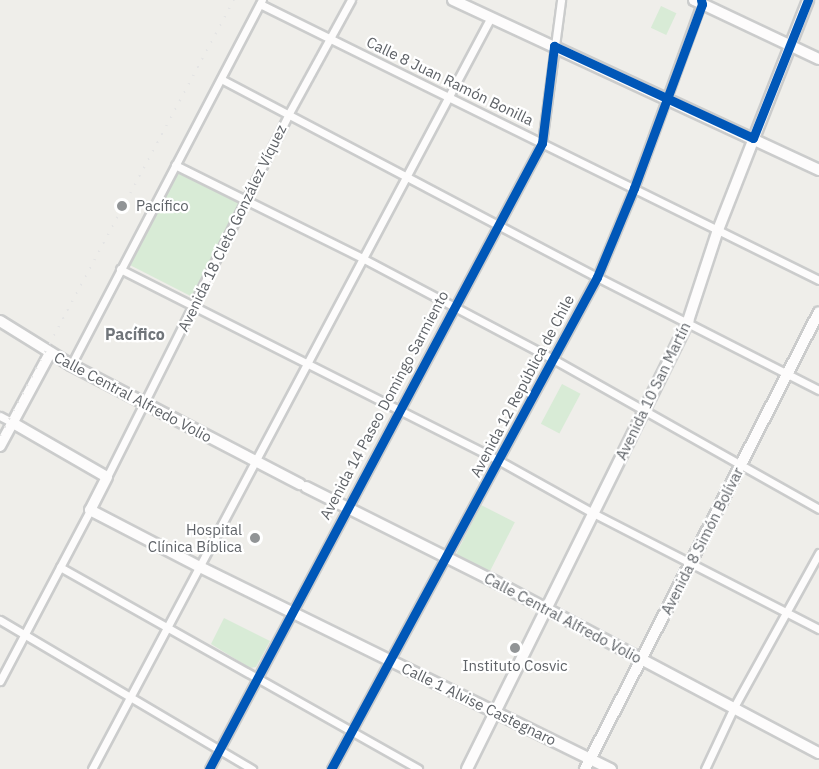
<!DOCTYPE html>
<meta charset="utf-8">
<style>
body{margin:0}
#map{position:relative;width:819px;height:769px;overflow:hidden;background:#efeeea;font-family:"IBM Plex Sans",sans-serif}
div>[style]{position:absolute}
.green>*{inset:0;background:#d8ebd6;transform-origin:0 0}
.roads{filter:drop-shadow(2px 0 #cbcccc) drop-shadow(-2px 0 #cbcccc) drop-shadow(0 2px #cbcccc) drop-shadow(0 -2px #cbcccc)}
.street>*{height:7px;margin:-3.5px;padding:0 3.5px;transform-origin:3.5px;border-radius:3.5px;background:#fdfcfc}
.secondary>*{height:10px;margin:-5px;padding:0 5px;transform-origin:5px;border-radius:5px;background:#fdfcfc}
.rail>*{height:2px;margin-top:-1px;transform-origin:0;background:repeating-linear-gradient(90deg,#e4e4e4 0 1.5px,transparent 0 9.5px)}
.cycleway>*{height:9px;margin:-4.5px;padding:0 4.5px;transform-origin:4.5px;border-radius:4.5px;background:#0057b8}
.dots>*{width:16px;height:16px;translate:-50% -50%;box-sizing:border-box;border:3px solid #fff;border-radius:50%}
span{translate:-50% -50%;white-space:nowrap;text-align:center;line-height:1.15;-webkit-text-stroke:4.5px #fff;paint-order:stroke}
.street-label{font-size:15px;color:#5f6368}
.poi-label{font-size:15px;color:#5f6368}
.left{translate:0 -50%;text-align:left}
.right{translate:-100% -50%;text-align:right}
.neighbourhood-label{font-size:16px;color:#70757a;font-weight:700}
</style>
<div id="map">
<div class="green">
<div style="left:661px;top:6px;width:17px;height:24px;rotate:25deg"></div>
<div style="left:177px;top:170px;width:72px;height:106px;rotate:27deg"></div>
<div style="left:562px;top:384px;width:21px;height:45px;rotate:28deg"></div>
<div style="left:481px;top:505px;width:38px;height:56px;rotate:27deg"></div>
<div style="clip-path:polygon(224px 618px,270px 641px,256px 667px,250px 668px,211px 644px)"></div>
</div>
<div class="roads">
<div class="street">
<div style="left:260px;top:4px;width:623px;rotate:26.28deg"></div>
<div style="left:221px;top:79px;width:425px;rotate:27.8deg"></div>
<div style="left:597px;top:277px;width:249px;rotate:27deg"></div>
<div style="left:175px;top:165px;width:211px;rotate:26.4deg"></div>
<div style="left:364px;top:259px;width:214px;rotate:27.9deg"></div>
<div style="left:553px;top:359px;width:305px;rotate:29.4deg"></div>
<div style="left:120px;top:269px;width:424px;rotate:26.8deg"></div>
<div style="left:498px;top:460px;width:109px;rotate:29.2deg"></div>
<div style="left:593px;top:513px;width:254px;rotate:27.2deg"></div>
<div style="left:71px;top:365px;width:412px;rotate:-62.4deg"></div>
<div style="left:0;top:416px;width:15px;rotate:28deg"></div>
<div style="left:107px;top:477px;width:405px;rotate:-63.4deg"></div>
<div style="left:288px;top:115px;width:131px;rotate:-61.3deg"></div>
<div style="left:60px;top:567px;width:411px;rotate:29.4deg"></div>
<div style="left:0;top:620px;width:293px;rotate:30.6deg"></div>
<div style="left:0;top:681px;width:193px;rotate:-62.2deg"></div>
<div style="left:92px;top:769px;width:851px;rotate:-62.05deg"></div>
<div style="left:209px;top:769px;width:709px;rotate:-61.99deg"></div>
<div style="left:542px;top:143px;width:144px;rotate:-82.4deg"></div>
<div style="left:331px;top:769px;width:559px;rotate:-61.6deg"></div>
<div style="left:597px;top:277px;width:96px;rotate:-67.4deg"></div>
<div style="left:634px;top:188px;width:199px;rotate:-70deg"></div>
<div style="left:705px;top:769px;width:68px;rotate:-64.9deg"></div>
<div style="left:734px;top:707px;width:176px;rotate:-61.1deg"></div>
</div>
<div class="secondary">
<div style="left:453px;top:0;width:404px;rotate:24.9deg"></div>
<div style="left:694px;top:0;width:138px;rotate:25.3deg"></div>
<div style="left:0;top:321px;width:84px;rotate:31.8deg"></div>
<div style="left:71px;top:365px;width:258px;rotate:27.5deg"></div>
<div style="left:13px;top:423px;width:108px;rotate:29.9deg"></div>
<div style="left:107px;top:477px;width:37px;rotate:117deg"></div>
<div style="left:90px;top:510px;width:124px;rotate:27.4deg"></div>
<div style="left:200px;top:567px;width:458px;rotate:26.2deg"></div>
<div style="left:0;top:446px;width:106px;rotate:-61.7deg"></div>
<div style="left:306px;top:487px;width:206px;rotate:26.6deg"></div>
<div style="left:490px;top:579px;width:372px;rotate:27.9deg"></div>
<div style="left:467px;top:769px;width:500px;rotate:-63.7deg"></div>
<div style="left:688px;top:321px;width:96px;rotate:-71.8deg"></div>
<div style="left:718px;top:230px;width:247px;rotate:-68.6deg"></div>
<div style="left:585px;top:769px;width:513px;rotate:-62.89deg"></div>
</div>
</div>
<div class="rail">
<div style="left:0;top:436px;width:495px;rotate:-61.8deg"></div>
</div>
<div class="cycleway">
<div style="left:209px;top:769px;width:709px;rotate:-61.99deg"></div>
<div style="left:542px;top:143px;width:98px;rotate:-82.9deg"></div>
<div style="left:554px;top:46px;width:219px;rotate:24.8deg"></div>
<div style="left:753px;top:138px;width:149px;rotate:-68.3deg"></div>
<div style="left:331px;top:769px;width:559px;rotate:-61.6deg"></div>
<div style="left:597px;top:277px;width:96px;rotate:-67.4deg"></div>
<div style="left:634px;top:188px;width:196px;rotate:-69.7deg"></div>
<div style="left:702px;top:4px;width:4px;rotate:-104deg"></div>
</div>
<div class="dots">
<div style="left:122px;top:206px;background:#919496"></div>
<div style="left:255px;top:538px;background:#919496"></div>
<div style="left:515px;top:648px;background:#919496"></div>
</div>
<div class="street-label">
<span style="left:450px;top:81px;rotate:26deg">Calle 8 Juan Ramón Bonilla</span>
<span style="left:232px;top:228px;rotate:-64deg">Avenida 18 Cleto González Víquez</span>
<span style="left:522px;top:386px;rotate:-62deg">Avenida 12 República de Chile</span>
<span style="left:653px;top:391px;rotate:-64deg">Avenida 10 San Martín</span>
<span style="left:133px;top:397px;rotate:28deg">Calle Central Alfredo Volio</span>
<span style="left:384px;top:405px;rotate:-62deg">Avenida 14 Paseo Domingo Sarmiento</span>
<span style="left:702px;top:541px;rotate:-63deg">Avenida 8 Simón Bolívar</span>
<span style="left:563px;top:618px;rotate:28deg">Calle Central Alfredo Volio</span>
<span style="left:479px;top:704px;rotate:26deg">Calle 1 Alvise Castegnaro</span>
</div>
<div class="poi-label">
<span class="left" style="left:136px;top:206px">Pacífico</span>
<span class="right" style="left:242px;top:538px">Hospital<br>Clínica Bíblica</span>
<span style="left:515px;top:666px">Instituto Cosvic</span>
</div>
<div class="neighbourhood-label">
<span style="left:135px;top:334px">Pacífico</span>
</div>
</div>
